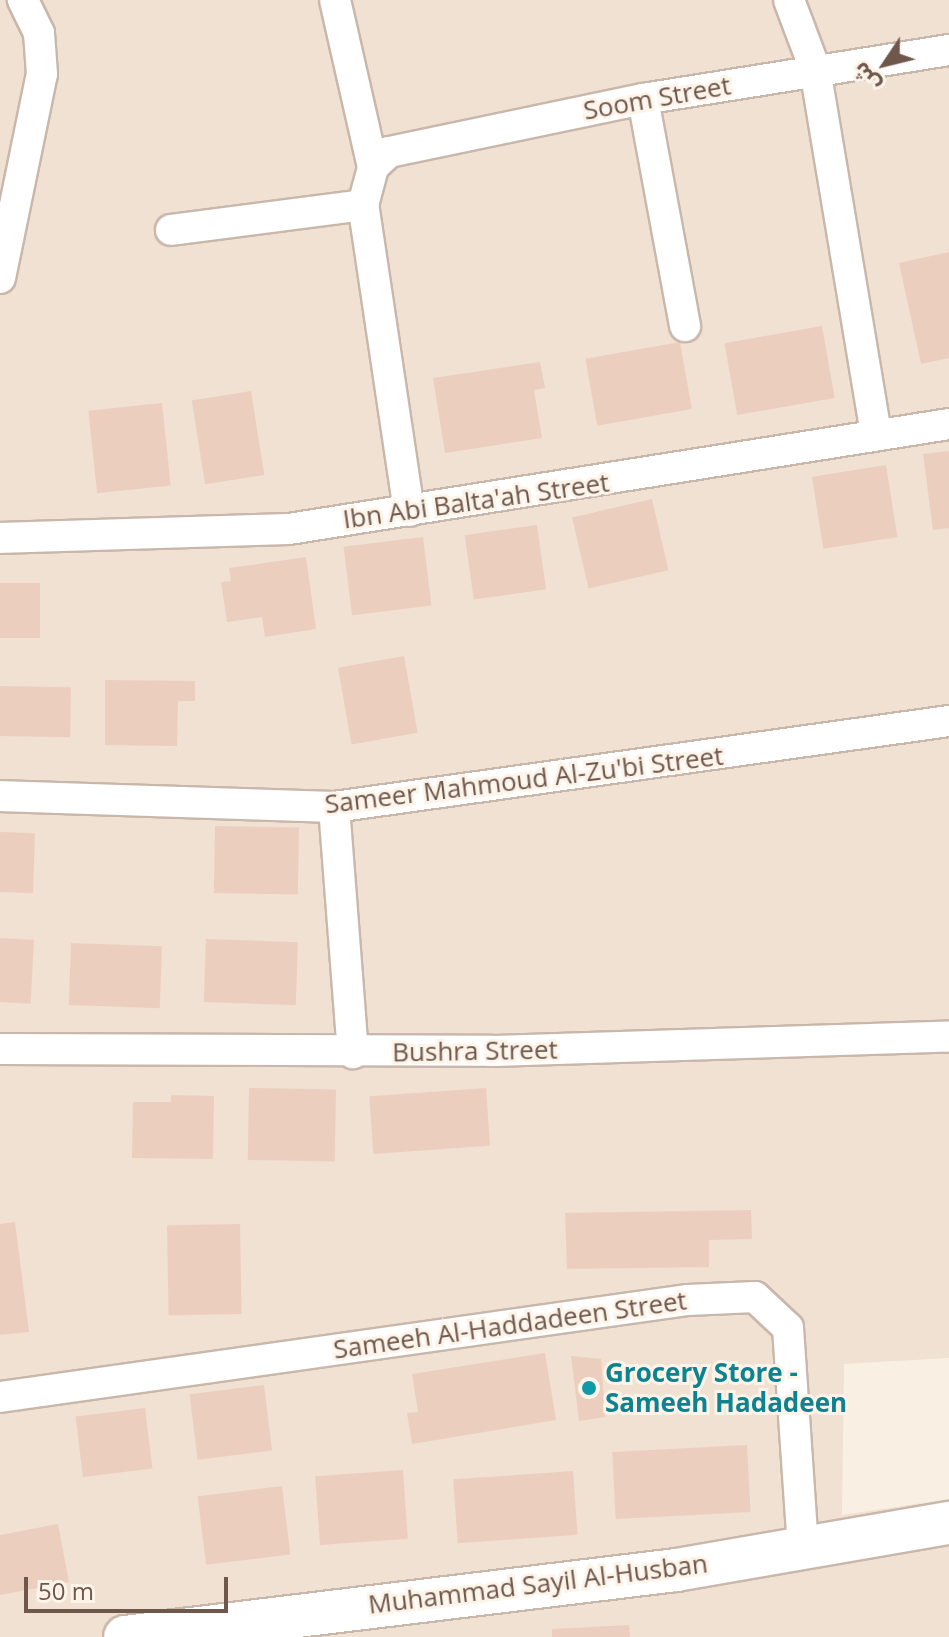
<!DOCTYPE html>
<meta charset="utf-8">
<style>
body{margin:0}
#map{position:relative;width:949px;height:1637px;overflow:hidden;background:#f9f0e3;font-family:"Open Sans","Noto Sans Arabic",sans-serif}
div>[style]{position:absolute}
.residential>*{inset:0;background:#f0e1d3}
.building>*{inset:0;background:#eccebe;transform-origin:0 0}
.roads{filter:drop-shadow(2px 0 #c9b7ab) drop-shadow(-2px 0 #c9b7ab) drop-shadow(0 2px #c9b7ab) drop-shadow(0 -2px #c9b7ab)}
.street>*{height:30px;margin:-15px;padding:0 15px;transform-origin:15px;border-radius:15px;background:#fff}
.secondary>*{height:42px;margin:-21px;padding:0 21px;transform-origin:21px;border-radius:21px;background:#fff}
.dots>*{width:22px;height:22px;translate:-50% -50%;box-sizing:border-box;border:4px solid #fdf4e9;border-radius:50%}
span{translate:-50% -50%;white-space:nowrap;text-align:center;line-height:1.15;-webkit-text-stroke:6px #fdf4e9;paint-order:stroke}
.street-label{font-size:26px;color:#6f574c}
.culture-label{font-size:26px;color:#0d838f;font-weight:700}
.left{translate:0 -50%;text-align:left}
.north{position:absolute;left:845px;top:24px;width:80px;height:80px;-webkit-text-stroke:6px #fdf4e9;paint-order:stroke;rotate:235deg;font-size:22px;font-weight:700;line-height:32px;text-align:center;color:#6f574c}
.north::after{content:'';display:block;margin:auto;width:28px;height:36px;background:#6f574c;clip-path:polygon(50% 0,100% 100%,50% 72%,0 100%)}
.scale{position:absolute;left:24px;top:1577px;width:204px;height:36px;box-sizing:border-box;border:4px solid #6f574c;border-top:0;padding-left:10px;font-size:24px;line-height:28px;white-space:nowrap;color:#6f574c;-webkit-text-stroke:6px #fdf4e9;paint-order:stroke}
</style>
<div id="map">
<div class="residential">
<div style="clip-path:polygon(0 0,949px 0,949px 1358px,844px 1364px,842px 1515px,949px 1499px,949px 1637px,0 1637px)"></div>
</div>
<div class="building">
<div style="clip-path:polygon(949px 252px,949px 358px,921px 364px,899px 263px)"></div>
<div style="left:822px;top:326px;width:73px;height:99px;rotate:80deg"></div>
<div style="left:680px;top:342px;width:68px;height:96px;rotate:80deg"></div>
<div style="clip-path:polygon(540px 362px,545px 388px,534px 390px,542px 438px,445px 453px,433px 378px)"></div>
<div style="left:251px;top:391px;width:85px;height:60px;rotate:81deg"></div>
<div style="left:162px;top:403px;width:83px;height:74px;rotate:84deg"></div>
<div style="clip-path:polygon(949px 451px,949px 528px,933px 530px,923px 454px)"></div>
<div style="left:886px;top:465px;width:73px;height:75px;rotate:81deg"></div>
<div style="left:652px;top:499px;width:73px;height:82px;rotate:77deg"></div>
<div style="left:537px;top:525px;width:65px;height:73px;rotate:82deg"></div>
<div style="left:423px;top:537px;width:69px;height:80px;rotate:83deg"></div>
<div style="clip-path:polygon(306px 557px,316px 629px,265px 637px,262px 617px,227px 622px,221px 582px,231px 581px,229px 568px)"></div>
<div style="left:0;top:583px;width:40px;height:55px"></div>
<div style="left:404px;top:656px;width:78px;height:67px;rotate:80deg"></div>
<div style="clip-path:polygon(105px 680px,195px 681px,195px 701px,178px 701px,177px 746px,105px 745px)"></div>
<div style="left:0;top:686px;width:71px;height:50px;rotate:1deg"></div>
<div style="left:215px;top:826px;width:84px;height:67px;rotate:1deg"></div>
<div style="left:0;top:832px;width:35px;height:60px;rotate:2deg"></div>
<div style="left:0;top:938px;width:34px;height:64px;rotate:3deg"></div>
<div style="left:206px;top:939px;width:92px;height:63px;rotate:2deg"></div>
<div style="left:71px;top:943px;width:91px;height:62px;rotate:2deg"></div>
<div style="left:249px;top:1088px;width:87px;height:72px;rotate:1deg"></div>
<div style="left:486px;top:1088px;width:58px;height:117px;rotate:86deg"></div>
<div style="clip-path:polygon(171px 1095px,214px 1096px,213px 1159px,132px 1158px,133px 1102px,171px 1102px)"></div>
<div style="clip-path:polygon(751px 1210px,752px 1239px,709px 1240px,709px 1267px,567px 1269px,565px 1213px)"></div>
<div style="clip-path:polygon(15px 1222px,29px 1332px,0 1335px,0 1224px)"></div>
<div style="left:240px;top:1224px;width:90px;height:73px;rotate:89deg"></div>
<div style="clip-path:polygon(545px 1353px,556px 1420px,412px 1444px,407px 1413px,418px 1412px,412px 1374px)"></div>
<div style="clip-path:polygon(571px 1356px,601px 1359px,605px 1417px,579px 1421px)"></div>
<div style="left:264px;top:1385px;width:66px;height:75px;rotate:83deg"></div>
<div style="left:145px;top:1408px;width:61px;height:70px;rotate:83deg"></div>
<div style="left:747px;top:1445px;width:67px;height:135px;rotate:87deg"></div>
<div style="left:403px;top:1470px;width:69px;height:88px;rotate:86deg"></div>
<div style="left:573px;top:1471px;width:64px;height:120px;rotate:86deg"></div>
<div style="left:282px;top:1486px;width:69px;height:85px;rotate:83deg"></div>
<div style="clip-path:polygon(58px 1524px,69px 1582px,0 1595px,0 1535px)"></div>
<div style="clip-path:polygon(629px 1625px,630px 1637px,552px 1637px,552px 1629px)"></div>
</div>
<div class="roads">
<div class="street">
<div style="left:335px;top:0;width:171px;rotate:77.2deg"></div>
<div style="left:789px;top:0;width:74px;rotate:69.4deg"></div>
<div style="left:815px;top:69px;width:371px;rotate:80.5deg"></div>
<div style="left:643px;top:99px;width:231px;rotate:79.5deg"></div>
<div style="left:171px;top:230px;width:194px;rotate:-7.4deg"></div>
<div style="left:0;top:278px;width:208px;rotate:-78.4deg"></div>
<div style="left:42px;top:74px;width:41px;rotate:-94.2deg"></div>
<div style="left:39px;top:33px;width:37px;rotate:-116deg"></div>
<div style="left:409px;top:511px;width:309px;rotate:-98.5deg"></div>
<div style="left:363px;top:205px;width:39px;rotate:-75deg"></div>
<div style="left:373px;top:167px;width:22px;rotate:-43deg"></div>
<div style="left:389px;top:152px;width:259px;rotate:-11.8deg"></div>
<div style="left:643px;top:99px;width:310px;rotate:-9.1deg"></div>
<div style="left:0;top:538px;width:289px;rotate:-1.8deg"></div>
<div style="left:289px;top:529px;width:668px;rotate:-9.04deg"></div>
<div style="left:0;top:796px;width:334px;rotate:1.9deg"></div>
<div style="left:334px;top:807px;width:621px;rotate:-7.96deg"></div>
<div style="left:334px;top:807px;width:247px;rotate:85.6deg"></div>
<div style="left:0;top:1049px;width:491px;rotate:0.2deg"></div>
<div style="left:491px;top:1051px;width:458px;rotate:-1.8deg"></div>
<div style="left:0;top:1397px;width:695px;rotate:-8.03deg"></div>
<div style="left:688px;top:1300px;width:67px;rotate:-2.6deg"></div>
<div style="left:755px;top:1297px;width:45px;rotate:43.2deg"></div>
<div style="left:788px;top:1328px;width:221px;rotate:86.1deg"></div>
</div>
<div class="secondary">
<div style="left:125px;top:1637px;width:555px;rotate:-6.93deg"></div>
<div style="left:676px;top:1570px;width:277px;rotate:-9.8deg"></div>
</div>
</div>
<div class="dots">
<div style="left:589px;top:1388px;background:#0f9aa8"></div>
</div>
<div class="street-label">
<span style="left:657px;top:98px;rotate:-10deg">Soom Street</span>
<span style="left:476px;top:501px;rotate:-8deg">Ibn Abi Balta'ah Street</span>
<span style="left:524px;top:780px;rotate:-7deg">Sameer Mahmoud Al-Zu'bi Street</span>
<span style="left:475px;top:1051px;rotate:-1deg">Bushra Street</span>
<span style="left:510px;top:1325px;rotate:-8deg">Sameeh Al-Haddadeen Street</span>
<span style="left:538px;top:1584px;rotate:-7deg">Muhammad Sayil Al-Husban</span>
</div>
<div class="culture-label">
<span class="left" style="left:605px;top:1388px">Grocery Store -<br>Sameeh Hadadeen</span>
</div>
<div class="north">ش</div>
<div class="scale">50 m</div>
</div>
